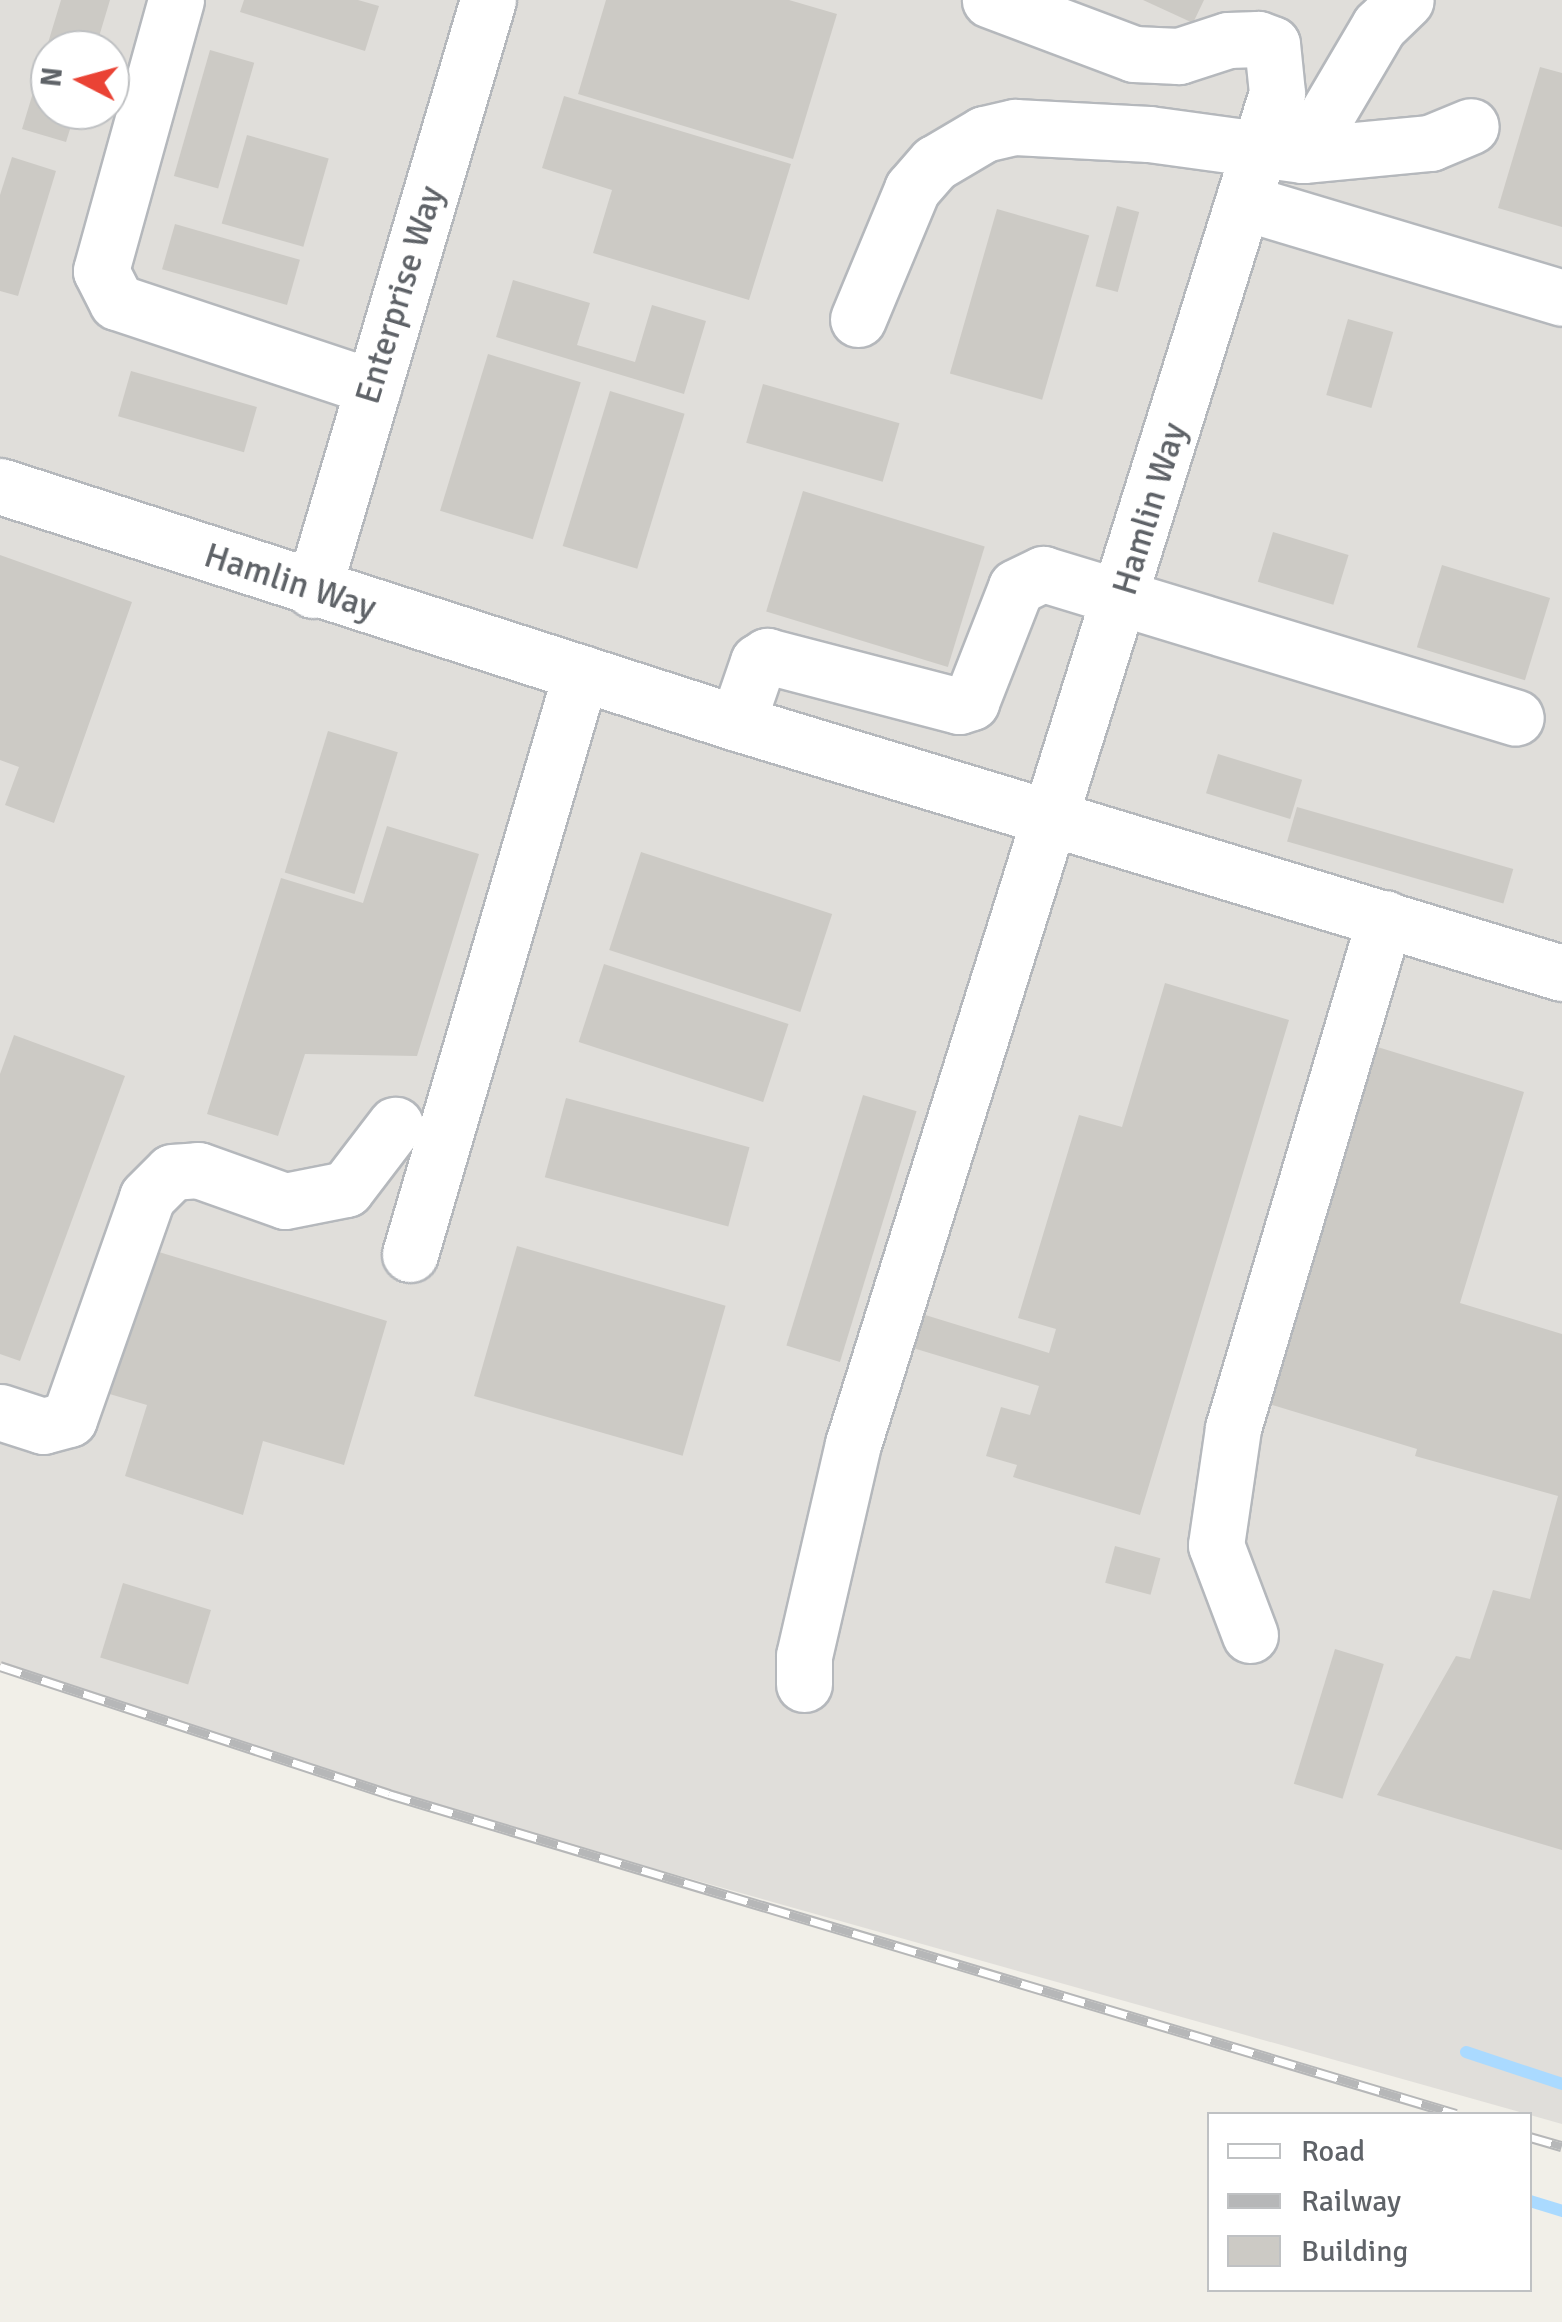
<!DOCTYPE html>
<style>
body{margin:0}
#map{position:relative;width:1562px;height:2322px;overflow:hidden;background:#f1efe8;font-family:Signika,sans-serif}
div>[style]{position:absolute}
.industrial>*{inset:0;background:#e0deda}
.stream>*{height:12px;margin:-6px;padding:0 6px;transform-origin:6px;border-radius:6px;background:#aadaff}
.building>*{inset:0;background:#cccac5;transform-origin:0 0}
.roads{filter:drop-shadow(2px 0 #b5b8bc) drop-shadow(-2px 0 #b5b8bc) drop-shadow(0 2px #b5b8bc) drop-shadow(0 -2px #b5b8bc)}
.minor>*{height:55px;margin:-27.5px;padding:0 27.5px;transform-origin:27.5px;border-radius:27.5px;background:#fff}
.rail>*{height:11px;margin-top:-5.5px;transform-origin:0;background:repeating-linear-gradient(90deg,#fff 0 22px,#b6b7b8 0 44px);box-sizing:border-box;border-block:2px solid #b6b7b8}
span{translate:-50% -50%;white-space:nowrap;text-align:center;line-height:1.15;-webkit-text-stroke:8px #fff;paint-order:stroke}
.street-label{font-size:35px;color:#5f6368}
.legend{position:absolute;left:1207px;top:2112px;width:325px;height:180px;box-sizing:border-box;background:#fff;border:2px solid #bfc1c3;margin:0;padding:12px 18px;list-style:none;font-size:30px;color:#5f6368}
.legend li{display:flex;align-items:center;gap:20px;height:50px}
.legend b{width:50px;border:2px solid #bfc1c3}
.north{position:absolute;left:30px;top:30px;width:100px;height:100px;box-sizing:border-box;background:#fff;border:2px solid #bfc1c3;border-radius:50%;rotate:276deg;font-size:28px;font-weight:700;line-height:40px;text-align:center;color:#5f6368}
.north::after{content:'';display:block;margin:auto;width:35px;height:45px;background:#ea4335;clip-path:polygon(50% 0,100% 100%,50% 72%,0 100%)}
</style>
<div id="map">
<div class="industrial">
<div style="clip-path:polygon(evenodd,0 0,1562px 0,1562px 2124px,389px 1794px,0 1666px,0 0,50px 50px,110px 50px,110px 110px,50px 110px,50px 50px)"></div>
</div>
<div class="stream">
<div style="left:1466px;top:2052px;width:101px;rotate:18.4deg"></div>
<div style="left:1530px;top:2201px;width:34px;rotate:17deg"></div>
</div>
<div class="building">
<div style="clip-path:polygon(61px 0,110px 0,95px 50px,50px 50px,50px 110px,76px 110px,66px 142px,22px 129px)"></div>
<div style="clip-path:polygon(244px 0,358px 0,379px 6px,365px 51px,240px 12px)"></div>
<div style="clip-path:polygon(606px 0,789px 0,837px 14px,793px 159px,578px 94px)"></div>
<div style="clip-path:polygon(1143px 0,1204px 0,1193px 23px)"></div>
<div style="left:210px;top:50px;width:46px;height:131px;rotate:16deg"></div>
<div style="clip-path:polygon(1540px 67px,1562px 73px,1562px 227px,1498px 208px)"></div>
<div style="clip-path:polygon(564px 96px,791px 164px,749px 300px,593px 253px,612px 190px,542px 168px)"></div>
<div style="left:247px;top:135px;width:85px;height:92px;rotate:16deg"></div>
<div style="clip-path:polygon(12px 157px,56px 171px,18px 296px,0 291px,0 195px)"></div>
<div style="left:1117px;top:206px;width:23px;height:83px;rotate:15deg"></div>
<div style="left:997px;top:209px;width:96px;height:171px;rotate:16deg"></div>
<div style="left:175px;top:224px;width:130px;height:47px;rotate:16deg"></div>
<div style="clip-path:polygon(513px 280px,590px 303px,577px 345px,635px 362px,652px 305px,706px 321px,684px 394px,496px 337px)"></div>
<div style="left:1348px;top:319px;width:47px;height:79px;rotate:16deg"></div>
<div style="left:488px;top:354px;width:97px;height:164px;rotate:17deg"></div>
<div style="left:131px;top:371px;width:131px;height:47px;rotate:16deg"></div>
<div style="left:763px;top:384px;width:142px;height:61px;rotate:16deg"></div>
<div style="left:610px;top:391px;width:78px;height:162px;rotate:17deg"></div>
<div style="left:803px;top:491px;width:190px;height:126px;rotate:17deg"></div>
<div style="left:1273px;top:532px;width:79px;height:52px;rotate:17deg"></div>
<div style="clip-path:polygon(0 555px,132px 602px,54px 823px,5px 805px,19px 767px,0 760px)"></div>
<div style="left:1442px;top:565px;width:113px;height:86px;rotate:17deg"></div>
<div style="left:328px;top:731px;width:73px;height:148px;rotate:17deg"></div>
<div style="left:1218px;top:754px;width:88px;height:41px;rotate:17deg"></div>
<div style="left:1297px;top:807px;width:225px;height:36px;rotate:16deg"></div>
<div style="clip-path:polygon(387px 826px,479px 854px,417px 1056px,305px 1054px,278px 1136px,207px 1114px,281px 878px,363px 903px)"></div>
<div style="left:641px;top:852px;width:201px;height:103px;rotate:18deg"></div>
<div style="left:604px;top:964px;width:194px;height:82px;rotate:18deg"></div>
<div style="clip-path:polygon(1165px 983px,1289px 1020px,1140px 1515px,1013px 1477px,1017px 1465px,986px 1456px,1001px 1407px,1030px 1415px,1039px 1386px,913px 1348px,922px 1314px,1049px 1353px,1056px 1329px,1018px 1318px,1079px 1115px,1122px 1127px)"></div>
<div style="clip-path:polygon(14px 1035px,125px 1076px,20px 1361px,0 1354px,0 1074px)"></div>
<div style="clip-path:polygon(1371px 1045px,1524px 1092px,1460px 1303px,1562px 1334px,1562px 1850px,1377px 1795px,1456px 1656px,1470px 1659px,1493px 1590px,1530px 1599px,1558px 1496px,1415px 1456px,1417px 1449px,1263px 1402px)"></div>
<div style="left:863px;top:1095px;width:56px;height:262px;rotate:17deg"></div>
<div style="left:566px;top:1098px;width:190px;height:82px;rotate:15deg"></div>
<div style="clip-path:polygon(139px 1246px,387px 1321px,344px 1465px,263px 1441px,243px 1515px,125px 1476px,147px 1405px,96px 1390px)"></div>
<div style="left:517px;top:1246px;width:217px;height:156px;rotate:16deg"></div>
<div style="left:1115px;top:1546px;width:47px;height:38px;rotate:15deg"></div>
<div style="left:123px;top:1583px;width:92px;height:78px;rotate:17deg"></div>
<div style="left:1335px;top:1649px;width:51px;height:141px;rotate:17deg"></div>
</div>
<div class="roads">
<div class="minor">
<div style="left:176px;top:0;width:281px;rotate:105.5deg"></div>
<div style="left:101px;top:271px;width:35px;rotate:63deg"></div>
<div style="left:117px;top:302px;width:270px;rotate:18.4deg"></div>
<div style="left:1303px;top:155px;width:150px;rotate:-59.5deg"></div>
<div style="left:1379px;top:26px;width:37px;rotate:-44deg"></div>
<div style="left:1243px;top:202px;width:333px;rotate:16.7deg"></div>
<div style="left:858px;top:319px;width:141px;rotate:-67.4deg"></div>
<div style="left:912px;top:189px;width:35px;rotate:-49deg"></div>
<div style="left:935px;top:163px;width:57px;rotate:-30.6deg"></div>
<div style="left:984px;top:134px;width:32px;rotate:-13deg"></div>
<div style="left:1015px;top:127px;width:134px;rotate:3deg"></div>
<div style="left:1149px;top:134px;width:155px;rotate:7.8deg"></div>
<div style="left:1303px;top:155px;width:128px;rotate:-5.4deg"></div>
<div style="left:1430px;top:143px;width:44px;rotate:-22.5deg"></div>
<div style="left:0;top:486px;width:774px;rotate:17.83deg"></div>
<div style="left:737px;top:723px;width:862px;rotate:16.86deg"></div>
<div style="left:313px;top:590px;width:615px;rotate:-73.48deg"></div>
<div style="left:737px;top:723px;width:65px;rotate:-71deg"></div>
<div style="left:758px;top:662px;width:11px;rotate:-34deg"></div>
<div style="left:767px;top:656px;width:198px;rotate:14.6deg"></div>
<div style="left:959px;top:706px;width:13px;rotate:-18deg"></div>
<div style="left:971px;top:702px;width:123px;rotate:-68.6deg"></div>
<div style="left:1016px;top:587px;width:30px;rotate:-26deg"></div>
<div style="left:1043px;top:574px;width:494px;rotate:16.9deg"></div>
<div style="left:410px;top:1254px;width:606px;rotate:-73.6deg"></div>
<div style="left:0;top:1412px;width:45px;rotate:18deg"></div>
<div style="left:43px;top:1426px;width:27px;rotate:-15deg"></div>
<div style="left:69px;top:1419px;width:235px;rotate:-70.6deg"></div>
<div style="left:147px;top:1197px;width:35px;rotate:-45deg"></div>
<div style="left:172px;top:1172px;width:26px;rotate:-4deg"></div>
<div style="left:198px;top:1170px;width:92px;rotate:19.6deg"></div>
<div style="left:285px;top:1201px;width:62px;rotate:-11.1deg"></div>
<div style="left:346px;top:1189px;width:81px;rotate:-52.6deg"></div>
<div style="left:1250px;top:1635px;width:96px;rotate:-110.7deg"></div>
<div style="left:1216px;top:1545px;width:118px;rotate:-81.7deg"></div>
<div style="left:1233px;top:1428px;width:532px;rotate:-73.4deg"></div>
<div style="left:804px;top:1684px;width:28px;rotate:-90deg"></div>
<div style="left:804px;top:1656px;width:218px;rotate:-77deg"></div>
<div style="left:853px;top:1444px;width:1416px;rotate:-72.58deg"></div>
<div style="left:1277px;top:93px;width:49px;rotate:-95.8deg"></div>
<div style="left:1272px;top:44px;width:15px;rotate:-160deg"></div>
<div style="left:1258px;top:39px;width:30px;rotate:178deg"></div>
<div style="left:1228px;top:40px;width:52px;rotate:161.9deg"></div>
<div style="left:1179px;top:56px;width:45px;rotate:-177.5deg"></div>
<div style="left:1134px;top:54px;width:154px;rotate:-159.4deg"></div>
</div>
</div>
<div class="rail">
<div style="left:0;top:1666px;width:410px;rotate:18.2deg"></div>
<div style="left:389px;top:1794px;width:1114px;rotate:16.69deg"></div>
<div style="left:1530px;top:2137px;width:33px;rotate:16deg"></div>
</div>
<div class="street-label">
<span style="left:400px;top:295px;rotate:-73deg">Enterprise Way</span>
<span style="left:1150px;top:509px;rotate:-73deg">Hamlin Way</span>
<span style="left:290px;top:582px;rotate:18deg">Hamlin Way</span>
</div>
<ul class="legend">
<li><b style="height:12px;background:#fff"></b>Road</li>
<li><b style="height:12px;background:#b6b7b8"></b>Railway</li>
<li><b style="height:28px;background:#cccac5"></b>Building</li>
</ul>
<div class="north">N</div>
</div>
